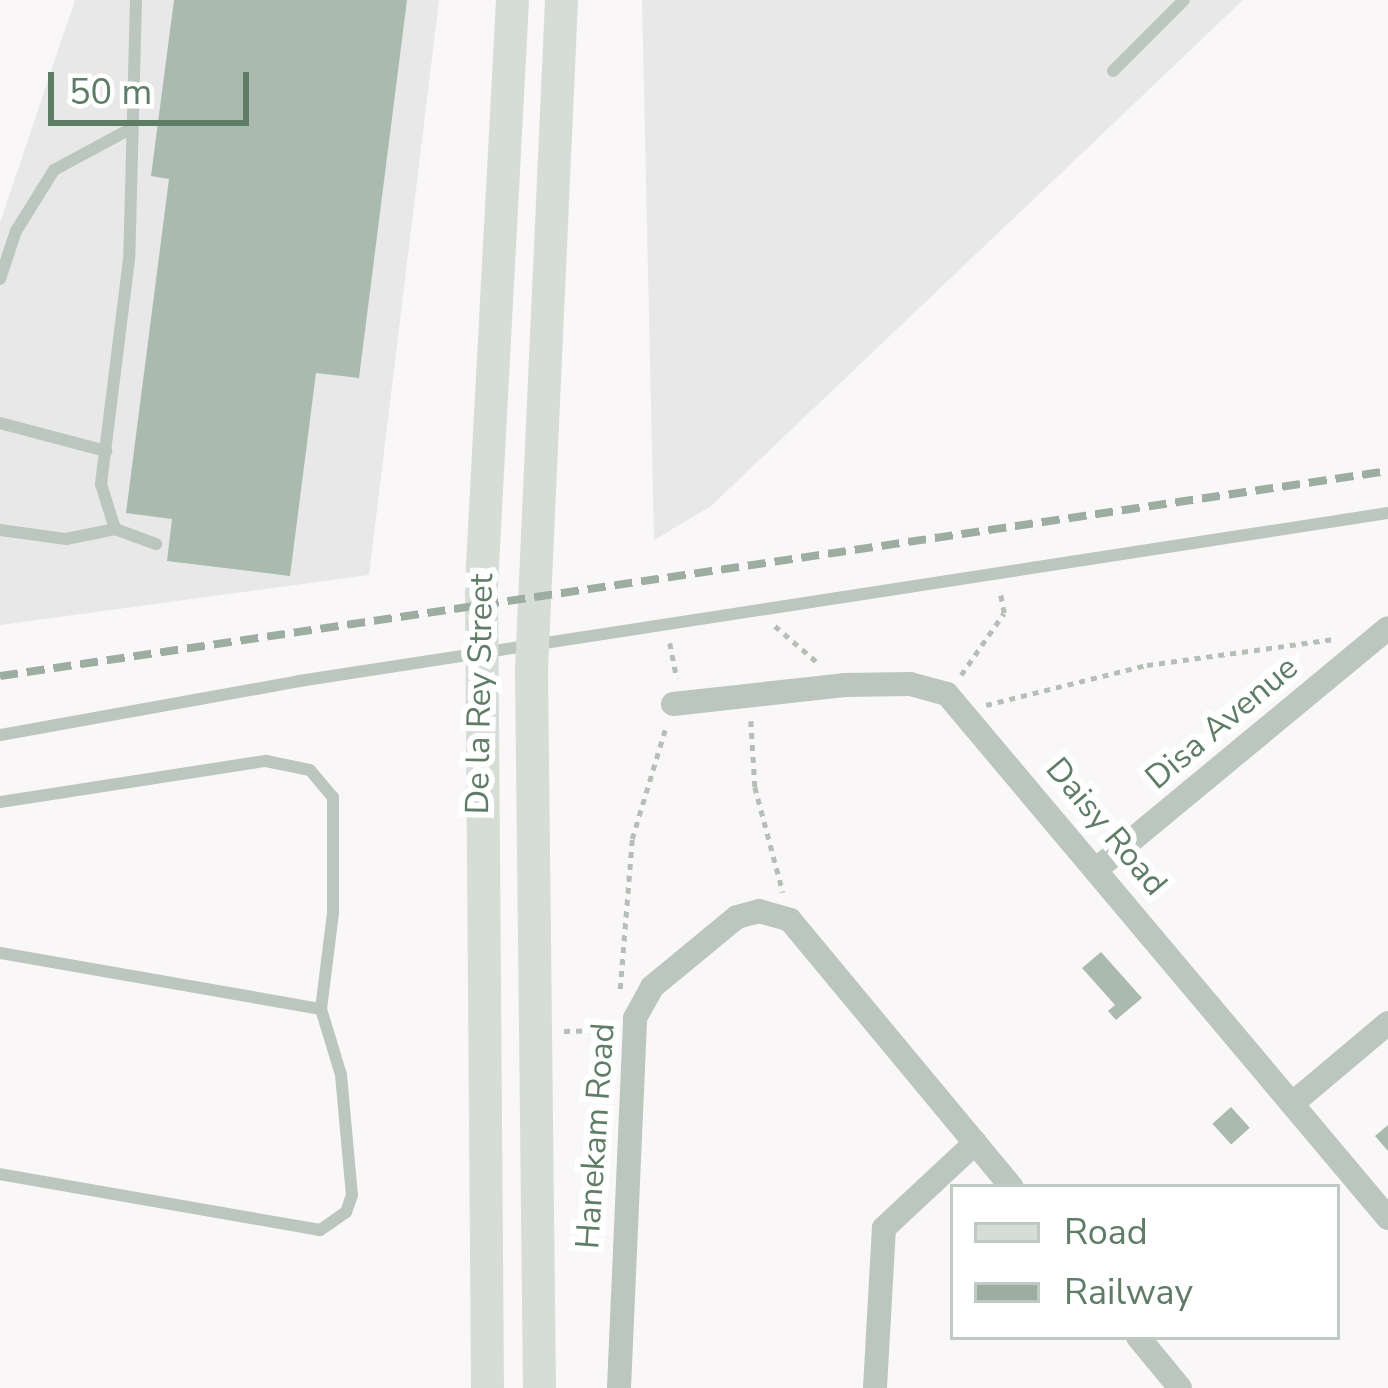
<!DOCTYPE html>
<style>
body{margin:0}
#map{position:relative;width:1388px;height:1388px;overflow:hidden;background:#f9f7f7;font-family:"Nunito Sans",sans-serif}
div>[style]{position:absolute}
.built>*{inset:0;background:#e7e8e7}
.building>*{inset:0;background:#abbaaf;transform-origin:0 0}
.path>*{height:4.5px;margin-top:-2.25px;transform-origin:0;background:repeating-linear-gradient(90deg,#b6beb8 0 6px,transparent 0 12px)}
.service>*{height:12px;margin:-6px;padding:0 6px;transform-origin:6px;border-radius:6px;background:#bbc6be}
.minor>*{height:24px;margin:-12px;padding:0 12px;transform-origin:12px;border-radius:12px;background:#bbc6be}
.secondary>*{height:33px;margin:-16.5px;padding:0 16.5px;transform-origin:16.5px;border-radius:16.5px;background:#d5ddd6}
.rail>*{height:8px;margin-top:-4px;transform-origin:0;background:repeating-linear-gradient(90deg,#9dada1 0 18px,transparent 0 27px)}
span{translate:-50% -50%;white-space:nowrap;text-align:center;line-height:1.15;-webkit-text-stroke:12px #fff;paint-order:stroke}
.street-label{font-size:33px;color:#5f7d66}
.legend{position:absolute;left:950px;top:1184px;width:390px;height:156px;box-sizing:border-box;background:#fff;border:3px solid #bfcbc2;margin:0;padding:15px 21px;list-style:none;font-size:36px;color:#5f7d66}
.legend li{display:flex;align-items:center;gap:24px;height:60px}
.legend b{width:60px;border:3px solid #bfcbc2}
.scale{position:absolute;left:48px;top:72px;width:201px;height:54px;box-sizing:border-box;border:6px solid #5f7d66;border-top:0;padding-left:15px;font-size:36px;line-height:42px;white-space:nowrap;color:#5f7d66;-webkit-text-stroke:9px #fff;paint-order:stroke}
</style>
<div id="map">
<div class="built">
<div style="clip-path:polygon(75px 0,439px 0,369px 575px,0 625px,0 223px)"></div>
<div style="clip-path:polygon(642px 0,1243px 0,711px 506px,654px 540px)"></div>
</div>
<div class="building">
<div style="clip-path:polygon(174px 0,407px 0,359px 378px,316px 373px,290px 576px,167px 561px,172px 519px,126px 513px,169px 179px,151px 176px)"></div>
<div style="clip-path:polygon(1101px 952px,1142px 998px,1116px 1020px,1108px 1011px,1115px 1005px,1082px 968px)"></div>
<div style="left:1231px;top:1107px;width:28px;height:25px;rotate:48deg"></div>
<div style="clip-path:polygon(1388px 1125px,1388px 1151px,1375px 1136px)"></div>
</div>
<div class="path">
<div style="left:775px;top:626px;width:55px;rotate:40.6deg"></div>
<div style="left:670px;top:643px;width:36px;rotate:79deg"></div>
<div style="left:961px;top:675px;width:75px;rotate:-55.3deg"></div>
<div style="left:1004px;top:613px;width:21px;rotate:-101deg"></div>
<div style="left:986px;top:705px;width:166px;rotate:-14deg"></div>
<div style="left:1147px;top:665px;width:189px;rotate:-7.9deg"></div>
<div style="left:751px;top:721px;width:66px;rotate:86.5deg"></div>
<div style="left:755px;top:787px;width:109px;rotate:75.1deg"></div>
<div style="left:620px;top:989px;width:150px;rotate:-85.4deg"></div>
<div style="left:632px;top:839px;width:114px;rotate:-73.2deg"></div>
<div style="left:564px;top:1031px;width:43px;rotate:-1.3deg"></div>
</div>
<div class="service">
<div style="left:136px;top:0;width:259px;rotate:91.5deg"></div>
<div style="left:129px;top:259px;width:227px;rotate:97.1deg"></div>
<div style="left:101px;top:484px;width:47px;rotate:72.7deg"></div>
<div style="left:115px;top:529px;width:44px;rotate:20.1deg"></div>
<div style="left:1113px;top:71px;width:100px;rotate:-45deg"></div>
<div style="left:0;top:279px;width:51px;rotate:-71.6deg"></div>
<div style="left:16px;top:231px;width:72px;rotate:-58.1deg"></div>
<div style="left:54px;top:170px;width:89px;rotate:-28.3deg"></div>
<div style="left:0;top:423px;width:110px;rotate:14.8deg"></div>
<div style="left:0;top:530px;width:67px;rotate:7.8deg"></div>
<div style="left:66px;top:539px;width:50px;rotate:-11.5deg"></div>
<div style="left:0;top:735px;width:304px;rotate:-10.2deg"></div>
<div style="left:299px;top:681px;width:1102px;rotate:-8.77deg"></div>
<div style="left:0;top:802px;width:269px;rotate:-8.8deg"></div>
<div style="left:266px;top:761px;width:45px;rotate:11.6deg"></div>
<div style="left:310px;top:770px;width:35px;rotate:50deg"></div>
<div style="left:333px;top:797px;width:116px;rotate:90deg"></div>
<div style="left:333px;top:913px;width:97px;rotate:97.1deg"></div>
<div style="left:0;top:953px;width:326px;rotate:9.9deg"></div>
<div style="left:321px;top:1009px;width:69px;rotate:73.1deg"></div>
<div style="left:341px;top:1075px;width:121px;rotate:84.8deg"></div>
<div style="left:352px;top:1195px;width:18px;rotate:109deg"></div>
<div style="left:346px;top:1212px;width:32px;rotate:145deg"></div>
<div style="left:320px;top:1230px;width:325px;rotate:-170.1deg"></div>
</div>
<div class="minor">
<div style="left:673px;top:704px;width:172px;rotate:-6.3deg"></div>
<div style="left:844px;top:685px;width:66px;rotate:-0.9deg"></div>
<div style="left:910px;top:684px;width:38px;rotate:15deg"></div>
<div style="left:947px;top:694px;width:685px;rotate:49.92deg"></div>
<div style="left:1098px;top:868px;width:376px;rotate:-39.6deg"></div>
<div style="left:1293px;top:1103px;width:124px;rotate:-40.1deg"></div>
<div style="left:1138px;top:1337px;width:66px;rotate:50.5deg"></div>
<div style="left:619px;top:1388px;width:370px;rotate:-87.5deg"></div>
<div style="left:635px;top:1018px;width:35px;rotate:-61deg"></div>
<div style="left:652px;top:987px;width:110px;rotate:-39.5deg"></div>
<div style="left:737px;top:917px;width:23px;rotate:-15deg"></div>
<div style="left:759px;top:911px;width:32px;rotate:16deg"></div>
<div style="left:790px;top:920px;width:347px;rotate:50.3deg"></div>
<div style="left:875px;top:1388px;width:160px;rotate:-86.8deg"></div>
<div style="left:884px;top:1228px;width:125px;rotate:-43deg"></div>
</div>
<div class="secondary">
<div style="left:487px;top:1388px;width:804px;rotate:-90.43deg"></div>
<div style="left:481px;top:584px;width:585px;rotate:-86.96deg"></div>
<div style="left:539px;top:1388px;width:719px;rotate:-90.64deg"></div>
<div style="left:531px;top:669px;width:670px;rotate:-87.43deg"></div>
</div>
<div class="rail">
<div style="left:0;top:676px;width:1403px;rotate:-8.4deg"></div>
</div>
<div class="street-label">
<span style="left:480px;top:694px;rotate:-89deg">De la Rey Street</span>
<span style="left:1222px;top:723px;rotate:-40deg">Disa Avenue</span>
<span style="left:1106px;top:827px;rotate:50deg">Daisy Road</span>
<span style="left:596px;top:1136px;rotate:-86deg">Hanekam Road</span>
</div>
<ul class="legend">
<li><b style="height:15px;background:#d5ddd6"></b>Road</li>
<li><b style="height:15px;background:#9dada1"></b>Railway</li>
</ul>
<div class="scale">50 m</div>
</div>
